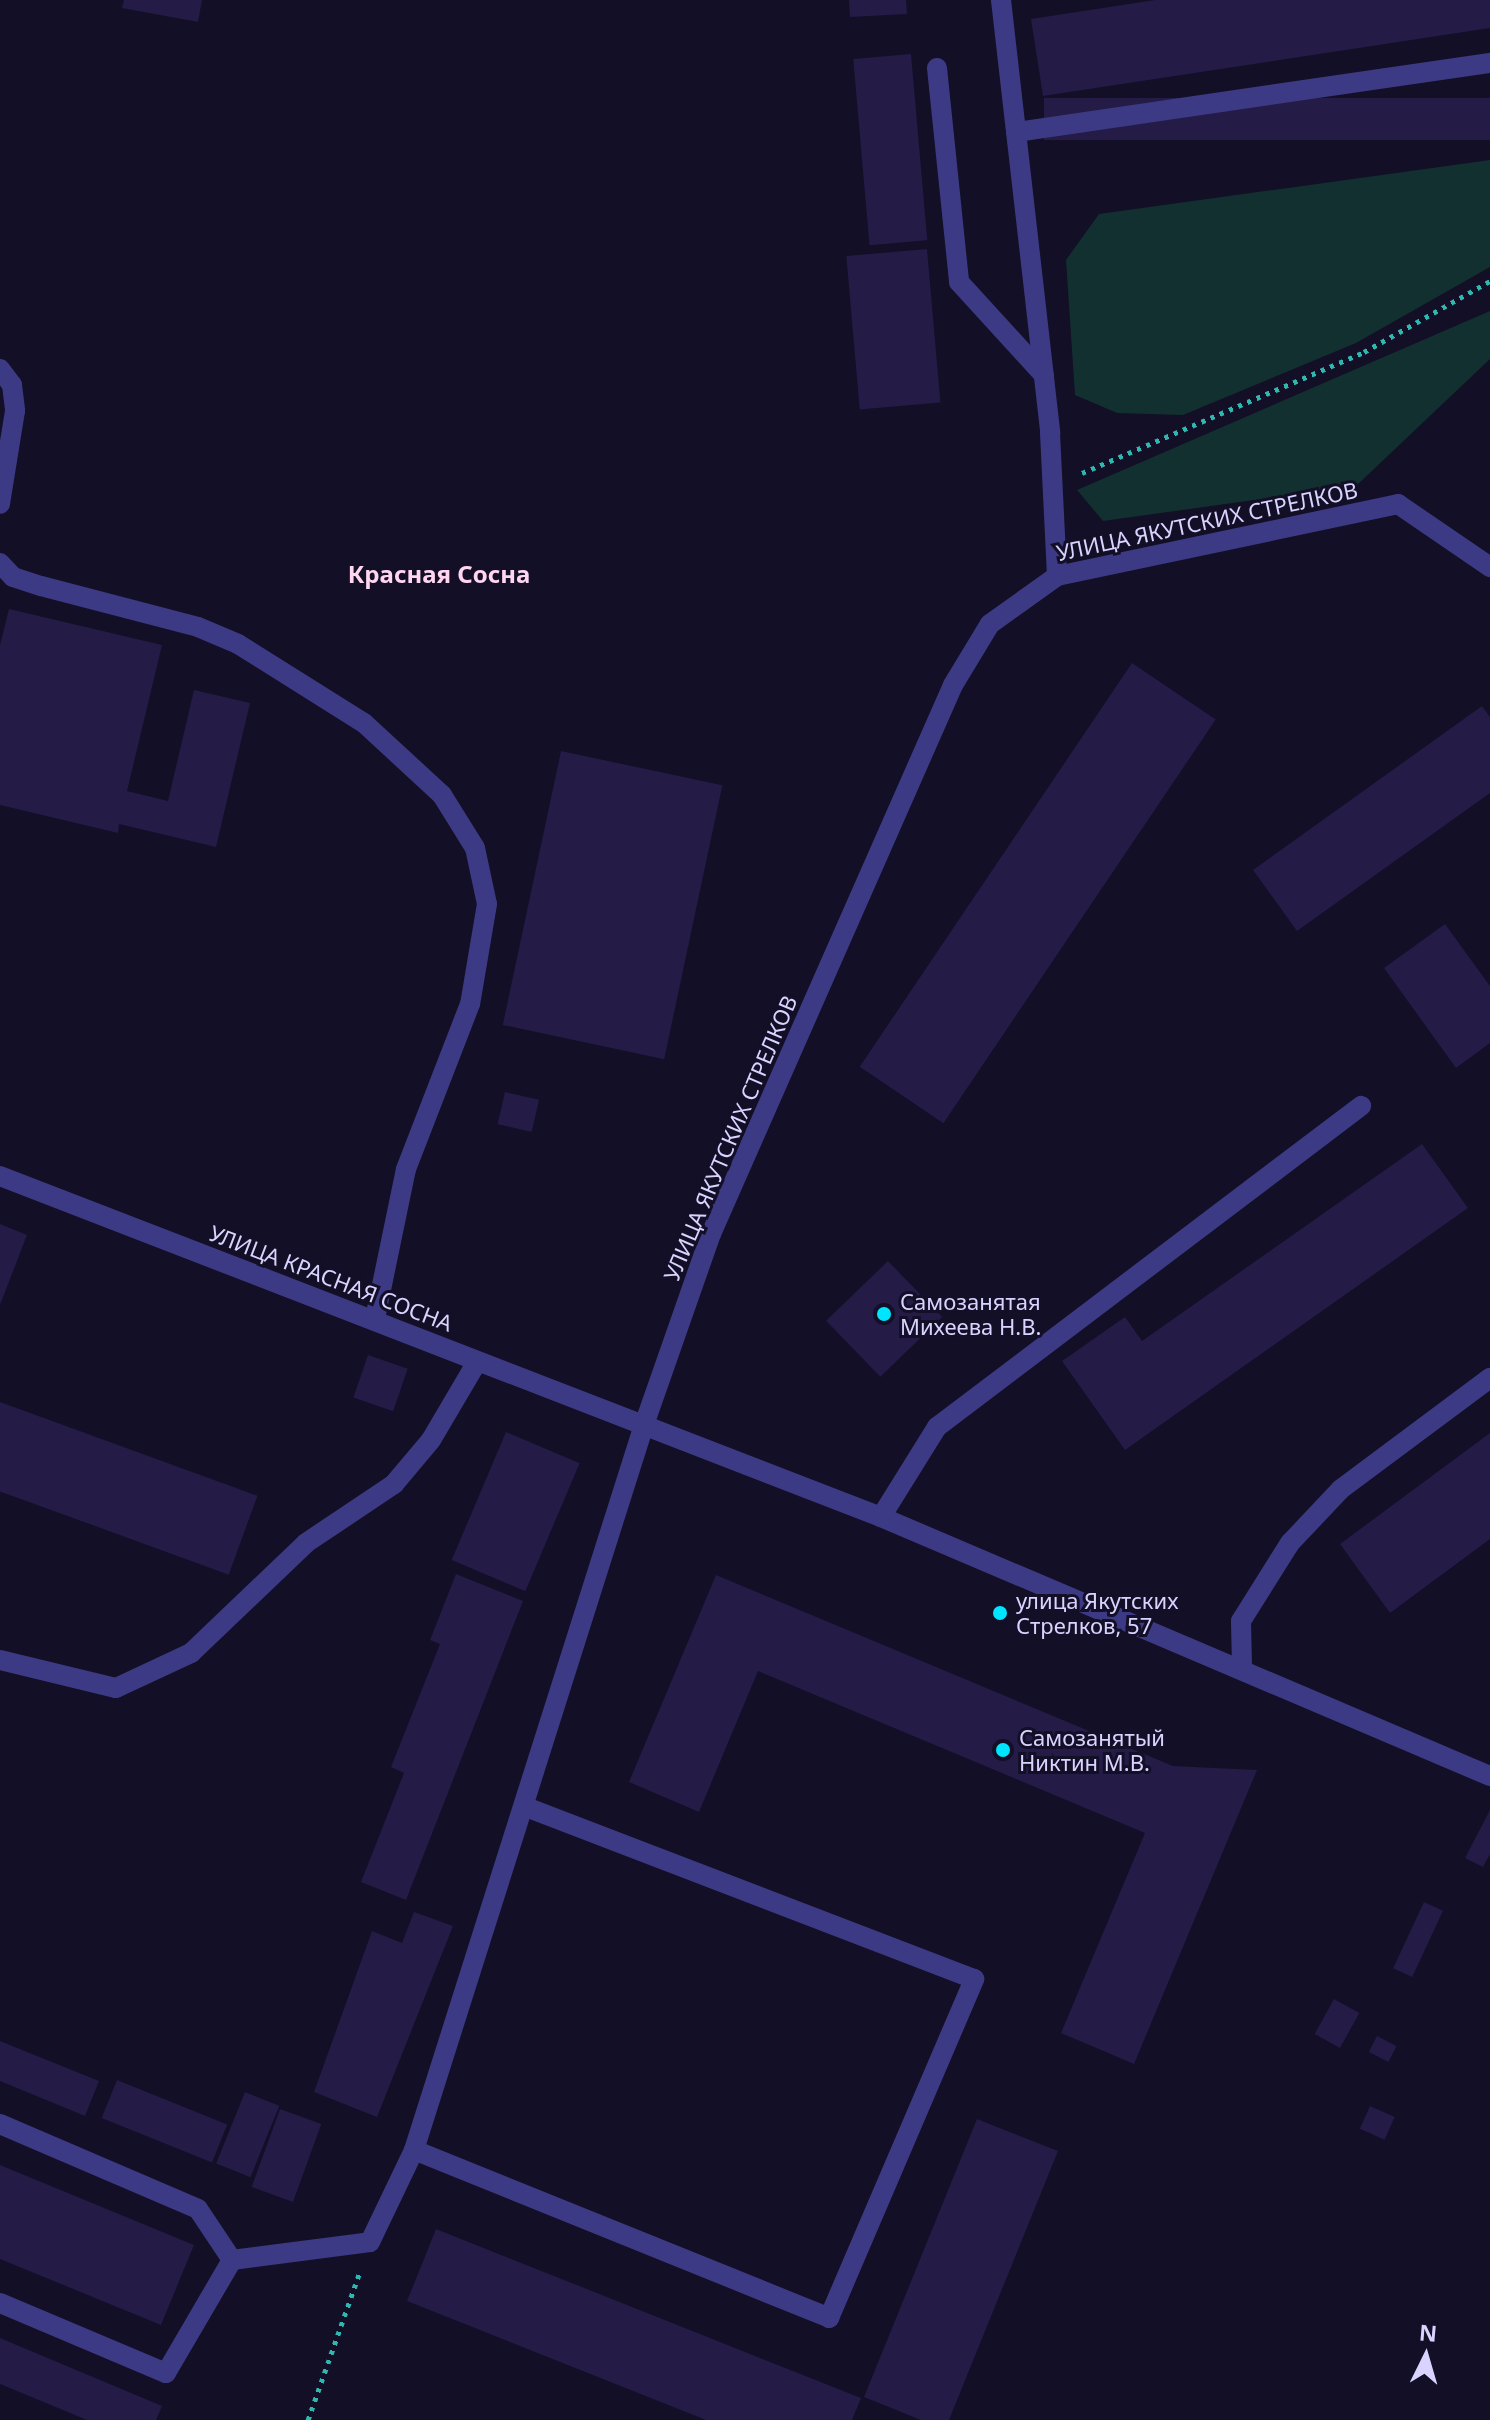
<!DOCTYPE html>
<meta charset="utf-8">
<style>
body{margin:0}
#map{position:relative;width:1490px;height:2420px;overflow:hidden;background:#130f26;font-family:"Noto Sans",sans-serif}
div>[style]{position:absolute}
.green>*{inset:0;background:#12302f}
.building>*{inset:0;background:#241b47;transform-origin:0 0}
.path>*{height:5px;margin-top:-2.5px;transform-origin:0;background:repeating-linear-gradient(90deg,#2fb8b0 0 4px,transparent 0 10px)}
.minor>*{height:20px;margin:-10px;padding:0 10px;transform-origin:10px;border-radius:10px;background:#3d3a85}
.dots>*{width:22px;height:22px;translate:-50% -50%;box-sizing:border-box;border:4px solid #130f26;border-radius:50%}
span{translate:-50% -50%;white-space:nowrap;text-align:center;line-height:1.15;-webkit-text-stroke:6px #130f26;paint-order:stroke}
.street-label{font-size:22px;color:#d9d4ff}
.poi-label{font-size:22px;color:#d9d4ff}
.left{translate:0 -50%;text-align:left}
.neighbourhood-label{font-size:24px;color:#ffd6f0;font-weight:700}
.north{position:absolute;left:1386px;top:2316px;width:80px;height:80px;-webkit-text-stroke:6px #130f26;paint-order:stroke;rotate:5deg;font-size:22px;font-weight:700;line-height:32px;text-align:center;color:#d9d4ff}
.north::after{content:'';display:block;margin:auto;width:28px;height:36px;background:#d9d4ff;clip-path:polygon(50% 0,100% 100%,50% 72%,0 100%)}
</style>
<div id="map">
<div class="green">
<div style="clip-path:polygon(1490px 160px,1490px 267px,1356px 343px,1183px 415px,1117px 413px,1075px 395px,1066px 260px,1099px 214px)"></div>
<div style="clip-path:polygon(1490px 311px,1490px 359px,1356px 486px,1103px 521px,1077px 490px)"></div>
</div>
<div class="building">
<div style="clip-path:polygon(124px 0,202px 0,198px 22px,122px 8px)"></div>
<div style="clip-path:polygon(849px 0,906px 0,907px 14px,850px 17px)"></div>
<div style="clip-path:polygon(1155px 0,1490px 0,1490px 28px,1043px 96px,1031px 19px)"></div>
<div style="left:911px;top:54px;width:187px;height:58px;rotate:85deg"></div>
<div style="left:1490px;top:98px;width:42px;height:446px;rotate:90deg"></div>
<div style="left:927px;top:249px;width:154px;height:81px;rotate:85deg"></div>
<div style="clip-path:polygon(9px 609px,162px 645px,127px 791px,168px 801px,194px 690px,250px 703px,216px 847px,119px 824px,118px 833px,0 805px,0 645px)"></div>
<div style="left:1132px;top:663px;width:101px;height:487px;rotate:34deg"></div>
<div style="clip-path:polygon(1482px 706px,1490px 717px,1490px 793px,1297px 931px,1253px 870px)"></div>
<div style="left:561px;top:751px;width:165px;height:280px;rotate:12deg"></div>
<div style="clip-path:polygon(1445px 924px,1490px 986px,1490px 1043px,1456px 1068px,1384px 968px)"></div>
<div style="left:505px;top:1092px;width:35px;height:33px;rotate:13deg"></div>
<div style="clip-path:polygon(1422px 1144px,1468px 1208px,1125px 1450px,1062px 1361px,1125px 1317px,1142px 1341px)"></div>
<div style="clip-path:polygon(0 1224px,27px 1235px,0 1305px)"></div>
<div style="left:888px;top:1261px;width:78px;height:86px;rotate:46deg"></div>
<div style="left:368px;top:1355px;width:42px;height:45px;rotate:19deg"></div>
<div style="left:0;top:1402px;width:274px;height:84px;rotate:20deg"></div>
<div style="left:506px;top:1432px;width:80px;height:139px;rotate:23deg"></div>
<div style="clip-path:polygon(1490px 1433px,1490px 1539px,1390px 1613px,1340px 1544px)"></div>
<div style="clip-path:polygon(456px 1574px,523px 1601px,406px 1900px,361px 1882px,404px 1773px,391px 1767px,440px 1644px,430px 1640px)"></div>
<div style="clip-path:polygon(716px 1575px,1173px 1766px,1257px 1770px,1134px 2064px,1061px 2033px,1145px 1833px,758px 1671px,699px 1812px,629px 1782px)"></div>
<div style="clip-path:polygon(1490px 1810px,1490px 1854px,1483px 1867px,1465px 1858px)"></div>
<div style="left:1424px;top:1902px;width:21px;height:73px;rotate:25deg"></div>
<div style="clip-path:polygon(414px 1912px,453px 1926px,377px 2117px,314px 2092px,372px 1931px,402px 1943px)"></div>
<div style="left:1334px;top:1999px;width:29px;height:40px;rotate:29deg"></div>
<div style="left:1377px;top:2036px;width:22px;height:18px;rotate:27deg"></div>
<div style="clip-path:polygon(0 2041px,99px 2081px,85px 2116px,0 2081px)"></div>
<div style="left:117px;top:2080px;width:119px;height:41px;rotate:22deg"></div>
<div style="left:245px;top:2092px;width:37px;height:77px;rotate:22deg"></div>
<div style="left:1370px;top:2106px;width:27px;height:25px;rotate:24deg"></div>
<div style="left:280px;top:2109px;width:44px;height:83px;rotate:20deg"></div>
<div style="clip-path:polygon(977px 2119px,1058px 2151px,949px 2420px,921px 2420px,864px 2397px)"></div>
<div style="clip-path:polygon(0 2165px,194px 2245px,161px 2325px,0 2259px)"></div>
<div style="clip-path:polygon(436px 2229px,861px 2398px,852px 2420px,706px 2420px,407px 2301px)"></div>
<div style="clip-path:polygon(0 2338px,162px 2406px,156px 2420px,87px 2420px,0 2384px)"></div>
</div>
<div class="path">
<div style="left:1082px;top:473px;width:307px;rotate:-23.2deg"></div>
<div style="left:1364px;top:352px;width:145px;rotate:-29.4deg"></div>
<div style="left:308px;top:2420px;width:155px;rotate:-70.7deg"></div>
</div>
<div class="minor">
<div style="left:1001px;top:0;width:436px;rotate:83.5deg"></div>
<div style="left:1050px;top:433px;width:143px;rotate:87.2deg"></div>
<div style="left:937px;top:68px;width:215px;rotate:84.1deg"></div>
<div style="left:959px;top:282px;width:126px;rotate:47.6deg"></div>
<div style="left:1016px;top:132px;width:479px;rotate:-8.3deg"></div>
<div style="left:0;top:369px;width:20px;rotate:53deg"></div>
<div style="left:12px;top:385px;width:26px;rotate:83deg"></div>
<div style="left:15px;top:411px;width:94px;rotate:99.2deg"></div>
<div style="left:0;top:563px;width:19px;rotate:47deg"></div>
<div style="left:13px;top:577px;width:29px;rotate:18deg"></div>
<div style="left:41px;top:586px;width:162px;rotate:14.6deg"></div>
<div style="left:198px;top:627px;width:43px;rotate:23deg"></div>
<div style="left:238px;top:644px;width:149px;rotate:32.1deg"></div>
<div style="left:364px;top:723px;width:106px;rotate:42.7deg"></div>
<div style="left:442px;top:795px;width:62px;rotate:58.1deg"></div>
<div style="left:475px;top:848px;width:57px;rotate:77.9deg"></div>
<div style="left:487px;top:904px;width:101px;rotate:99.6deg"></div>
<div style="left:470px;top:1004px;width:177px;rotate:111.2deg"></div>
<div style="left:406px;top:1169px;width:153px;rotate:101.7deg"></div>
<div style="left:0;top:1176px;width:945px;rotate:21.16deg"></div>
<div style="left:881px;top:1517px;width:662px;rotate:23.04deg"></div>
<div style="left:881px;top:1517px;width:106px;rotate:-58.1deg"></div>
<div style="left:937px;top:1427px;width:532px;rotate:-37.13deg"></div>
<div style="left:0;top:1660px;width:119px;rotate:13.6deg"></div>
<div style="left:116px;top:1688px;width:83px;rotate:-25deg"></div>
<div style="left:191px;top:1653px;width:159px;rotate:-43.7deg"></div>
<div style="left:306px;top:1543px;width:106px;rotate:-33.8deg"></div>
<div style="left:394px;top:1484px;width:57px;rotate:-49.9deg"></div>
<div style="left:431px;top:1440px;width:91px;rotate:-59.5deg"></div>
<div style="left:1242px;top:1666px;width:45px;rotate:-91.3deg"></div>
<div style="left:1241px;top:1621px;width:92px;rotate:-57.9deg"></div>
<div style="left:1290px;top:1543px;width:74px;rotate:-46.6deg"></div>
<div style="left:1341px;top:1489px;width:186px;rotate:-36.7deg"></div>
<div style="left:0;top:2124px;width:215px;rotate:23.2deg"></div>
<div style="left:198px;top:2209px;width:61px;rotate:56.3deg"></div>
<div style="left:414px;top:2150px;width:448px;rotate:22deg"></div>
<div style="left:829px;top:2318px;width:369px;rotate:-66.8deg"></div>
<div style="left:974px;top:1979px;width:480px;rotate:-159deg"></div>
<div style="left:232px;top:2260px;width:139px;rotate:-7.4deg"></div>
<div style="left:370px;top:2242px;width:102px;rotate:-64.4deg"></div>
<div style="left:414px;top:2150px;width:761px;rotate:-72.4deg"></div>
<div style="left:644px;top:1425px;width:202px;rotate:-70.7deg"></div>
<div style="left:711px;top:1234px;width:600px;rotate:-66.21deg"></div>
<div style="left:953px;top:685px;width:71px;rotate:-58.8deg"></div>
<div style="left:990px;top:624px;width:82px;rotate:-35.6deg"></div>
<div style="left:1057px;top:576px;width:349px;rotate:-11.9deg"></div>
<div style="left:1398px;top:504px;width:112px;rotate:34.4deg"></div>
<div style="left:0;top:2303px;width:180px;rotate:22.9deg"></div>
<div style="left:166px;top:2373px;width:131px;rotate:-59.7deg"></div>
</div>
<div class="dots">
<div style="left:884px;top:1314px;background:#00e5ff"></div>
<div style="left:1000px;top:1613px;background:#00e5ff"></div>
<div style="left:1003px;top:1750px;background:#00e5ff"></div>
</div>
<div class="street-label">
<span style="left:1207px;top:521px;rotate:-12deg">УЛИЦА ЯКУТСКИХ СТРЕЛКОВ</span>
<span style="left:730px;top:1138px;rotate:-67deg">УЛИЦА ЯКУТСКИХ СТРЕЛКОВ</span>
<span style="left:331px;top:1278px;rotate:21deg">УЛИЦА КРАСНАЯ СОСНА</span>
</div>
<div class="poi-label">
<span class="left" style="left:900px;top:1314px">Самозанятая<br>Михеева Н.В.</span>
<span class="left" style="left:1016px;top:1613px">улица Якутских<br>Стрелков, 57</span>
<span class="left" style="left:1019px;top:1750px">Самозанятый<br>Никтин М.В.</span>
</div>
<div class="neighbourhood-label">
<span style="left:439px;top:574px">Красная Сосна</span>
</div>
<div class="north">N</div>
</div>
